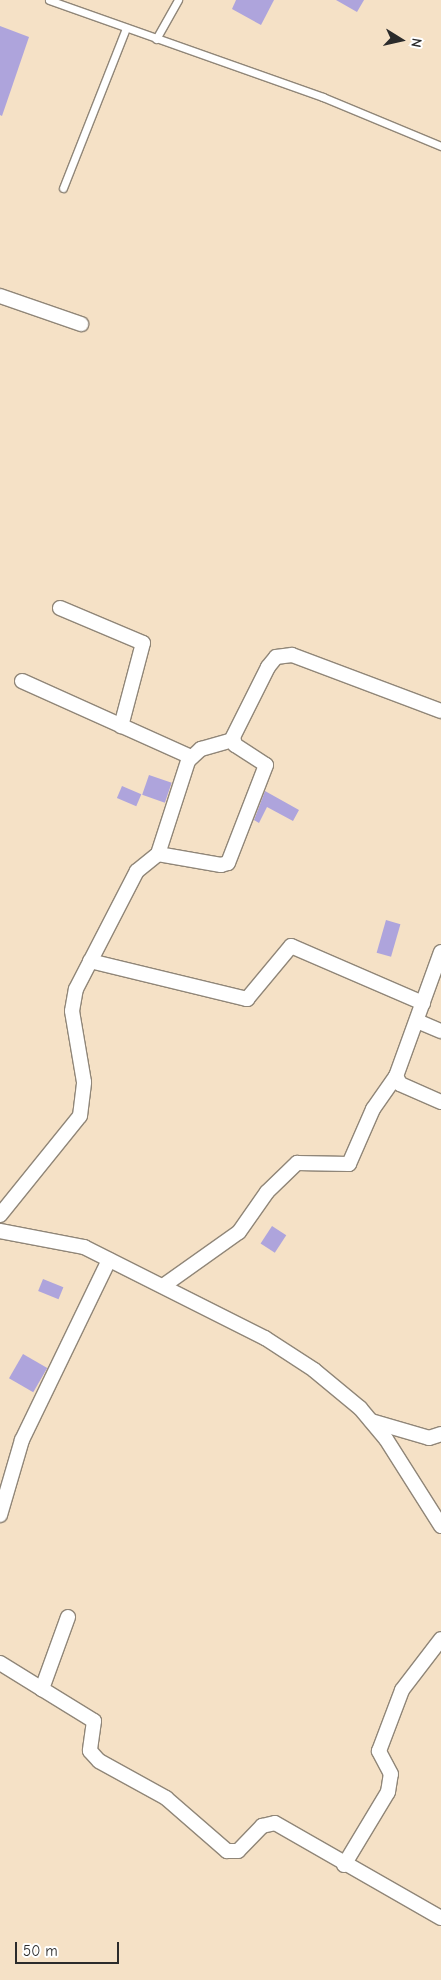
<!DOCTYPE html>
<style>
body{margin:0}
#map{position:relative;width:441px;height:1980px;overflow:hidden;background:#f5e1c6;font-family:"Comic Neue",sans-serif}
div>[style]{position:absolute}
.building>*{inset:0;background:#aea4dc;transform-origin:0 0}
.roads{filter:drop-shadow(1px 0 #908678) drop-shadow(-1px 0 #908678) drop-shadow(0 1px #908678) drop-shadow(0 -1px #908678)}
.lane>*{height:7px;margin:-3.5px;padding:0 3.5px;transform-origin:3.5px;border-radius:3.5px;background:#fff}
.street>*{height:14px;margin:-7px;padding:0 7px;transform-origin:7px;border-radius:7px;background:#fff}
span{translate:-50% -50%;white-space:nowrap;text-align:center;line-height:1.15;-webkit-text-stroke:5px #fff;paint-order:stroke}
.north{position:absolute;left:376px;top:15px;width:50px;height:50px;-webkit-text-stroke:4px #fff;paint-order:stroke;rotate:100deg;font-size:14px;font-weight:700;line-height:20px;text-align:center;color:#2b2b2b}
.north::after{content:'';display:block;margin:auto;width:18px;height:22px;background:#2b2b2b;clip-path:polygon(50% 0,100% 100%,50% 72%,0 100%)}
.scale{position:absolute;left:15px;top:1942px;width:104px;height:22px;box-sizing:border-box;border:2px solid #2b2b2b;border-top:0;padding-left:6px;font-size:15px;line-height:18px;white-space:nowrap;color:#2b2b2b;-webkit-text-stroke:4px #fff;paint-order:stroke}
</style>
<div id="map">
<div class="building">
<div style="clip-path:polygon(236px 0,274px 0,261px 25px,232px 9px)"></div>
<div style="clip-path:polygon(336px 0,364px 0,357px 12px)"></div>
<div style="clip-path:polygon(0 26px,29px 37px,2px 116px,0 115px)"></div>
<div style="left:149px;top:775px;width:24px;height:21px;rotate:19deg"></div>
<div style="left:122px;top:786px;width:21px;height:13px;rotate:23deg"></div>
<div style="clip-path:polygon(265px 791px,299px 810px,293px 821px,267px 807px,259px 823px,254px 820px)"></div>
<div style="left:386px;top:920px;width:15px;height:34px;rotate:16deg"></div>
<div style="left:272px;top:1226px;width:17px;height:21px;rotate:33deg"></div>
<div style="left:43px;top:1279px;width:22px;height:13px;rotate:22deg"></div>
<div style="left:23px;top:1354px;width:28px;height:28px;rotate:30deg"></div>
</div>
<div class="roads">
<div class="lane">
<div style="left:49px;top:0;width:291px;rotate:19.5deg"></div>
<div style="left:323px;top:97px;width:128px;rotate:22.6deg"></div>
<div style="left:156px;top:39px;width:45px;rotate:-60.6deg"></div>
<div style="left:63px;top:188px;width:172px;rotate:-68.5deg"></div>
</div>
<div class="street">
<div style="left:0;top:296px;width:86px;rotate:19.1deg"></div>
<div style="left:60px;top:608px;width:90px;rotate:22.9deg"></div>
<div style="left:143px;top:643px;width:86px;rotate:104.8deg"></div>
<div style="left:22px;top:681px;width:185px;rotate:24.2deg"></div>
<div style="left:158px;top:854px;width:98px;rotate:-72.1deg"></div>
<div style="left:188px;top:761px;width:18px;rotate:-43deg"></div>
<div style="left:201px;top:749px;width:32px;rotate:-16deg"></div>
<div style="left:441px;top:952px;width:132px;rotate:109.9deg"></div>
<div style="left:396px;top:1076px;width:9px;rotate:63deg"></div>
<div style="left:400px;top:1084px;width:45px;rotate:23.7deg"></div>
<div style="left:90px;top:961px;width:162px;rotate:13.6deg"></div>
<div style="left:247px;top:999px;width:69px;rotate:-50.3deg"></div>
<div style="left:291px;top:946px;width:144px;rotate:23.4deg"></div>
<div style="left:417px;top:1021px;width:26px;rotate:23deg"></div>
<div style="left:0;top:1215px;width:127px;rotate:-51.1deg"></div>
<div style="left:80px;top:1116px;width:34px;rotate:-83deg"></div>
<div style="left:84px;top:1082px;width:72px;rotate:-99.6deg"></div>
<div style="left:72px;top:1011px;width:22px;rotate:-80deg"></div>
<div style="left:76px;top:989px;width:133px;rotate:-62.7deg"></div>
<div style="left:137px;top:871px;width:27px;rotate:-39deg"></div>
<div style="left:158px;top:854px;width:64px;rotate:9.9deg"></div>
<div style="left:221px;top:865px;width:7px;rotate:-16deg"></div>
<div style="left:228px;top:863px;width:105px;rotate:-68.8deg"></div>
<div style="left:266px;top:765px;width:37px;rotate:-147deg"></div>
<div style="left:235px;top:745px;width:8px;rotate:-104deg"></div>
<div style="left:233px;top:737px;width:78px;rotate:-63.4deg"></div>
<div style="left:268px;top:667px;width:13px;rotate:-51deg"></div>
<div style="left:276px;top:657px;width:16px;rotate:-7deg"></div>
<div style="left:292px;top:655px;width:159px;rotate:20.6deg"></div>
<div style="left:0;top:1231px;width:86px;rotate:10.8deg"></div>
<div style="left:84px;top:1247px;width:203px;rotate:26.7deg"></div>
<div style="left:265px;top:1338px;width:59px;rotate:33.1deg"></div>
<div style="left:314px;top:1370px;width:60px;rotate:39.6deg"></div>
<div style="left:360px;top:1408px;width:40px;rotate:50deg"></div>
<div style="left:386px;top:1439px;width:103px;rotate:57.7deg"></div>
<div style="left:163px;top:1286px;width:93px;rotate:-35.4deg"></div>
<div style="left:239px;top:1232px;width:49px;rotate:-55deg"></div>
<div style="left:267px;top:1192px;width:42px;rotate:-44deg"></div>
<div style="left:297px;top:1163px;width:52px;rotate:1.1deg"></div>
<div style="left:349px;top:1164px;width:60px;rotate:-66.4deg"></div>
<div style="left:373px;top:1109px;width:40px;rotate:-55.1deg"></div>
<div style="left:371px;top:1421px;width:60px;rotate:16.3deg"></div>
<div style="left:429px;top:1438px;width:13px;rotate:-18deg"></div>
<div style="left:0;top:1515px;width:78px;rotate:-73.7deg"></div>
<div style="left:22px;top:1440px;width:200px;rotate:-64.2deg"></div>
<div style="left:68px;top:1617px;width:77px;rotate:109.9deg"></div>
<div style="left:42px;top:1689px;width:61px;rotate:31.6deg"></div>
<div style="left:94px;top:1721px;width:30px;rotate:98deg"></div>
<div style="left:90px;top:1751px;width:13px;rotate:48deg"></div>
<div style="left:99px;top:1761px;width:77px;rotate:28.9deg"></div>
<div style="left:166px;top:1798px;width:81px;rotate:41deg"></div>
<div style="left:227px;top:1851px;width:11px"></div>
<div style="left:238px;top:1851px;width:35px;rotate:-46deg"></div>
<div style="left:262px;top:1826px;width:13px;rotate:-13deg"></div>
<div style="left:275px;top:1823px;width:191px;rotate:29.8deg"></div>
<div style="left:0;top:1663px;width:49px;rotate:31.8deg"></div>
<div style="left:344px;top:1865px;width:85px;rotate:-58.9deg"></div>
<div style="left:388px;top:1792px;width:18px;rotate:-81deg"></div>
<div style="left:391px;top:1774px;width:26px;rotate:-118deg"></div>
<div style="left:379px;top:1751px;width:65px;rotate:-69.3deg"></div>
<div style="left:402px;top:1690px;width:64px;rotate:-52.6deg"></div>
</div>
</div>
<div class="north">N</div>
<div class="scale">50 m</div>
</div>
